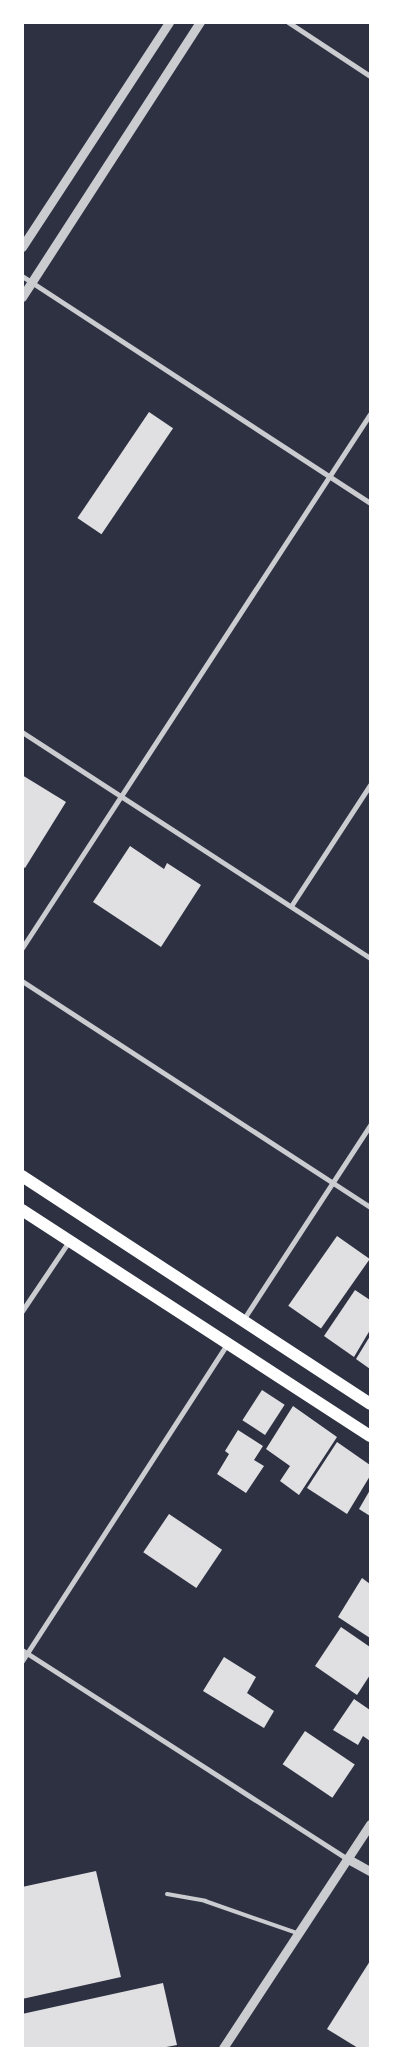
<!DOCTYPE html>
<style>
body{margin:0}
#map{position:relative;width:393px;height:2071px;overflow:hidden;background:#2d3142;font-family:Jost,sans-serif}
div>[style]{position:absolute}
.building>*{inset:0;background:#e0e0e3;transform-origin:0 0}
.service>*{height:4px;margin:-2px;padding:0 2px;transform-origin:2px;border-radius:2px;background:#caccd0}
.minor>*{height:5px;margin:-2.5px;padding:0 2.5px;transform-origin:2.5px;border-radius:2.5px;background:#caccd0}
.tertiary>*{height:9px;margin:-4.5px;padding:0 4.5px;transform-origin:4.5px;border-radius:4.5px;background:#caccd0}
.primary>*{height:12px;margin:-6px;padding:0 6px;transform-origin:6px;border-radius:6px;background:#fff}
span{translate:-50% -50%;white-space:nowrap;text-align:center;line-height:1.15;-webkit-text-stroke:4.5px #fff;paint-order:stroke}
.frame{position:absolute;inset:0;border:24px solid #fff;pointer-events:none}
</style>
<div id="map">
<div class="building">
<div style="left:149px;top:412px;width:29px;height:128px;rotate:34deg"></div>
<div style="clip-path:polygon(22px 775px,66px 802px,25px 868px,22px 866px)"></div>
<div style="clip-path:polygon(130px 846px,164px 869px,167px 863px,201px 885px,161px 947px,93px 902px)"></div>
<div style="left:337px;top:1236px;width:40px;height:85px;rotate:35deg"></div>
<div style="clip-path:polygon(355px 1290px,370px 1300px,370px 1330px,354px 1357px,324px 1336px)"></div>
<div style="clip-path:polygon(370px 1336px,370px 1369px,356px 1359px)"></div>
<div style="left:262px;top:1390px;width:27px;height:36px;rotate:33deg"></div>
<div style="clip-path:polygon(293px 1406px,337px 1437px,299px 1495px,280px 1481px,290px 1466px,266px 1449px)"></div>
<div style="clip-path:polygon(238px 1430px,263px 1446px,254px 1460px,264px 1466px,246px 1493px,217px 1474px,229px 1454px,225px 1451px)"></div>
<div style="clip-path:polygon(337px 1442px,370px 1465px,370px 1476px,347px 1514px,307px 1488px)"></div>
<div style="clip-path:polygon(370px 1490px,370px 1516px,359px 1509px)"></div>
<div style="left:169px;top:1514px;width:64px;height:46px;rotate:34deg"></div>
<div style="clip-path:polygon(362px 1578px,370px 1584px,370px 1638px,338px 1617px)"></div>
<div style="clip-path:polygon(341px 1627px,370px 1647px,370px 1675px,357px 1695px,315px 1666px)"></div>
<div style="clip-path:polygon(224px 1657px,256px 1677px,247px 1693px,274px 1711px,264px 1728px,203px 1691px)"></div>
<div style="clip-path:polygon(354px 1699px,370px 1710px,370px 1741px,363px 1736px,358px 1745px,333px 1730px)"></div>
<div style="left:305px;top:1731px;width:60px;height:40px;rotate:34deg"></div>
<div style="clip-path:polygon(96px 1871px,121px 1977px,22px 1999px,22px 1887px)"></div>
<div style="clip-path:polygon(370px 1961px,370px 2048px,358px 2048px,327px 2029px)"></div>
<div style="clip-path:polygon(163px 1983px,177px 2045px,161px 2048px,22px 2048px,22px 2014px)"></div>
</div>
<div class="service">
<div style="left:167px;top:1894px;width:39px;rotate:10deg"></div>
<div style="left:205px;top:1901px;width:97px;rotate:19.2deg"></div>
</div>
<div class="minor">
<div style="left:288px;top:22px;width:98px;rotate:33.4deg"></div>
<div style="left:22px;top:276px;width:415px;rotate:33.1deg"></div>
<div style="left:22px;top:732px;width:415px;rotate:33deg"></div>
<div style="left:291px;top:906px;width:145px;rotate:-56.9deg"></div>
<div style="left:22px;top:948px;width:637px;rotate:-56.91deg"></div>
<div style="left:22px;top:981px;width:415px;rotate:33deg"></div>
<div style="left:22px;top:1311px;width:84px;rotate:-56.1deg"></div>
<div style="left:243px;top:1320px;width:233px;rotate:-56.9deg"></div>
<div style="left:22px;top:1650px;width:387px;rotate:32.7deg"></div>
<div style="left:22px;top:1661px;width:378px;rotate:-57.1deg"></div>
</div>
<div class="tertiary">
<div style="left:22px;top:247px;width:269px;rotate:-56.8deg"></div>
<div style="left:22px;top:297px;width:328px;rotate:-57.1deg"></div>
<div style="left:348px;top:1859px;width:25px;rotate:29deg"></div>
<div style="left:223px;top:2048px;width:268px;rotate:-56.7deg"></div>
</div>
<div class="primary">
<div style="left:22px;top:1176px;width:416px;rotate:33.2deg"></div>
<div style="left:22px;top:1210px;width:415px;rotate:33deg"></div>
</div>
<div class="frame"></div>
</div>
